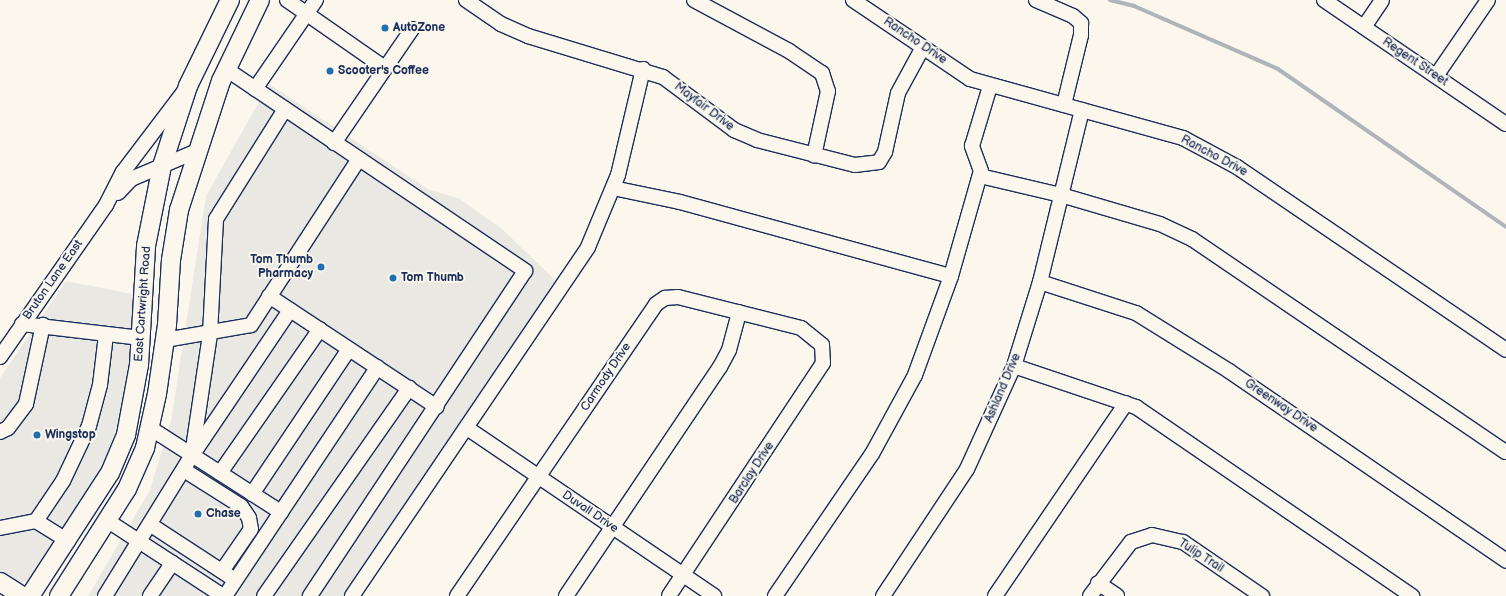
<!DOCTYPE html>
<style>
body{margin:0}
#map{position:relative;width:1506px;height:596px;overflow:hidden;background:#fbf7ec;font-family:"Balsamiq Sans",sans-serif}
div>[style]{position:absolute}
.built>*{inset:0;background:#eae8e2}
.stream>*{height:4px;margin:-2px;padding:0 2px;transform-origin:2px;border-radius:2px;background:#afb3bb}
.roads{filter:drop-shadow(1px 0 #1b2f5e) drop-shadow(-1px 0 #1b2f5e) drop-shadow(0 1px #1b2f5e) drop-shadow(0 -1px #1b2f5e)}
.minor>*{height:14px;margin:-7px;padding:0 7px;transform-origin:7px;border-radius:7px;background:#fbf7ec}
.major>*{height:18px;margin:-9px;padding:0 9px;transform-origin:9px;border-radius:9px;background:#fbf7ec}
.dots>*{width:11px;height:11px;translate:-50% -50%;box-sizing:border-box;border:2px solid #fbf7ec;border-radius:50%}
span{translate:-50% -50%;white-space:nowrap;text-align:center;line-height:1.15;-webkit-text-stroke:4px #fbf7ec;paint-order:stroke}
.poi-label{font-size:12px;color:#1b2f5e;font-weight:700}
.left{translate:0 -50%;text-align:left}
.right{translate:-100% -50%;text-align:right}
.street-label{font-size:12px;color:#1b2f5e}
</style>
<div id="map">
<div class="built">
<div style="clip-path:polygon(269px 84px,428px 189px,460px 199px,502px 229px,558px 283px,345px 596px,88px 596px,150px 490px,171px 421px,206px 196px)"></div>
<div style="clip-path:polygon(66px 281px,137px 295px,128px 395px,98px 480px,33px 579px,19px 584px,0 575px,0 378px)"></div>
</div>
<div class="stream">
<div style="left:1110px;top:0;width:25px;rotate:14deg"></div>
<div style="left:1134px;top:6px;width:157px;rotate:23.6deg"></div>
<div style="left:1278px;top:69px;width:277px;rotate:34.7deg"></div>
</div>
<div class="roads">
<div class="minor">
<div style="left:287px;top:0;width:119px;rotate:34.8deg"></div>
<div style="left:466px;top:0;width:42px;rotate:34.4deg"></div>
<div style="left:501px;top:24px;width:30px;rotate:24deg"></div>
<div style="left:528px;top:36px;width:141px;rotate:16.9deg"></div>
<div style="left:663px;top:77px;width:89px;rotate:36.7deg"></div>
<div style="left:734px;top:130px;width:25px;rotate:23deg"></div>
<div style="left:757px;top:140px;width:101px;rotate:14.3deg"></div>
<div style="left:855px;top:165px;width:24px;rotate:-7deg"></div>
<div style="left:879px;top:162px;width:12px;rotate:-59deg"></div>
<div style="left:885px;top:152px;width:60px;rotate:-77.6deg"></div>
<div style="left:898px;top:93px;width:52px;rotate:-61.5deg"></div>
<div style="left:694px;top:0;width:108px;rotate:28.2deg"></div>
<div style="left:789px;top:51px;width:40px;rotate:34deg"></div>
<div style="left:822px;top:73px;width:19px;rotate:72deg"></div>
<div style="left:828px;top:91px;width:66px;rotate:102.2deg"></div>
<div style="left:853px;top:0;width:141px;rotate:34deg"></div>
<div style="left:970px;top:79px;width:221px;rotate:15.5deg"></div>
<div style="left:1183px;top:138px;width:61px;rotate:28.2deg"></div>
<div style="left:1237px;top:167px;width:325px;rotate:34.2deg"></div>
<div style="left:1036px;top:0;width:40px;rotate:23.4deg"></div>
<div style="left:1073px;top:16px;width:11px;rotate:41deg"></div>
<div style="left:1081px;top:23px;width:12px;rotate:90deg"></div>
<div style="left:1081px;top:35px;width:72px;rotate:103.7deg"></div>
<div style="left:1324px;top:0;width:220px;rotate:34.3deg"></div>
<div style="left:1364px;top:27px;width:32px;rotate:-56deg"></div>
<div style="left:226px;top:69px;width:361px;rotate:34deg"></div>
<div style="left:525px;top:271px;width:390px;rotate:123.5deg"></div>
<div style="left:1436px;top:76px;width:92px;rotate:-55.6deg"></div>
<div style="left:255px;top:89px;width:108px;rotate:-55.6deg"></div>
<div style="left:334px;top:143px;width:138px;rotate:-55.6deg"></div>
<div style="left:980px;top:176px;width:83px;rotate:13.2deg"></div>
<div style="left:1061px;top:195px;width:103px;rotate:16.3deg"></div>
<div style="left:1160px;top:224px;width:35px;rotate:25deg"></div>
<div style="left:1192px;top:239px;width:379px;rotate:34.2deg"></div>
<div style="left:613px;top:188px;width:68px;rotate:11.8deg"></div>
<div style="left:680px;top:202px;width:281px;rotate:15.3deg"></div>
<div style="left:118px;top:193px;width:19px;rotate:-47deg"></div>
<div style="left:131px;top:179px;width:72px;rotate:-23deg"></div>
<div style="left:1040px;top:282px;width:101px;rotate:17.9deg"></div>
<div style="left:1136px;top:313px;width:110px;rotate:31.9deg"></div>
<div style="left:1229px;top:371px;width:336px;rotate:34.4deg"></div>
<div style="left:269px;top:296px;width:201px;rotate:33.5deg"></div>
<div style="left:22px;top:324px;width:120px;rotate:6.7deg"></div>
<div style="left:165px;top:340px;width:87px;rotate:-9.9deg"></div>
<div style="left:251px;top:325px;width:198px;rotate:-57deg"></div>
<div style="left:0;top:357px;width:185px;rotate:-55.1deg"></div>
<div style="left:106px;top:205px;width:37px;rotate:-63deg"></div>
<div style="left:123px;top:172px;width:99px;rotate:-52.8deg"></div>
<div style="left:1014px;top:366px;width:129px;rotate:18.6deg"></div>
<div style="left:1136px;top:407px;width:335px;rotate:34.4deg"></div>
<div style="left:150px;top:428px;width:156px;rotate:32.7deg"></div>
<div style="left:467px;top:428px;width:299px;rotate:34.2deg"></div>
<div style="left:0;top:432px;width:9px;rotate:-27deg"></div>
<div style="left:8px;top:428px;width:30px;rotate:-53deg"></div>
<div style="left:26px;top:404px;width:81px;rotate:-77.9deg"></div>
<div style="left:195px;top:451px;width:170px;rotate:-56deg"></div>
<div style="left:184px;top:470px;width:67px;rotate:32.3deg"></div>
<div style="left:241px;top:506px;width:14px;rotate:56deg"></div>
<div style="left:249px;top:518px;width:11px;rotate:80deg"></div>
<div style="left:251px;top:529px;width:51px;rotate:124.6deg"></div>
<div style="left:220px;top:473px;width:175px;rotate:-55.2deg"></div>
<div style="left:252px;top:494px;width:174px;rotate:-56.2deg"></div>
<div style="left:36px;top:521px;width:48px;rotate:-56deg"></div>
<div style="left:63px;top:481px;width:61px;rotate:-64.7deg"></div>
<div style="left:89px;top:426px;width:42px;rotate:-75deg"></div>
<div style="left:100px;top:385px;width:50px;rotate:-83.2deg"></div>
<div style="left:108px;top:521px;width:137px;rotate:33.1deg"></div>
<div style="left:151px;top:525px;width:93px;rotate:33.2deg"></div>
<div style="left:0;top:528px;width:37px;rotate:-11deg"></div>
<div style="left:36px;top:521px;width:38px;rotate:32deg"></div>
<div style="left:1098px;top:583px;width:23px;rotate:34deg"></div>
<div style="left:105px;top:596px;width:166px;rotate:-58.3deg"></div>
<div style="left:192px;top:455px;width:122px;rotate:-81.5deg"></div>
<div style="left:210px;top:334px;width:115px;rotate:-87deg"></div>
<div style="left:216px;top:219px;width:130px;rotate:-57.9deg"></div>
<div style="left:150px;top:596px;width:40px;rotate:-56deg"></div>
<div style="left:225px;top:596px;width:275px;rotate:-56.3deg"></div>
<div style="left:264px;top:596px;width:254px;rotate:-55.1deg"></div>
<div style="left:352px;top:596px;width:421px;rotate:-55.9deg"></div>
<div style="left:588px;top:247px;width:78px;rotate:-67.4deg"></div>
<div style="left:618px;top:175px;width:109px;rotate:-76.7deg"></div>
<div style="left:457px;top:596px;width:353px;rotate:-55.7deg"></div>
<div style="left:656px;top:304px;width:11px;rotate:-34deg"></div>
<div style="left:665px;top:298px;width:13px;rotate:-4deg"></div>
<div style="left:678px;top:297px;width:127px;rotate:14.1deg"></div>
<div style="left:801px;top:328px;width:27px;rotate:39deg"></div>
<div style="left:822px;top:345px;width:18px;rotate:87deg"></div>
<div style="left:823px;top:363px;width:279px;rotate:123.5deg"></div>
<div style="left:566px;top:596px;width:276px;rotate:-56.1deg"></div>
<div style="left:720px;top:367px;width:19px;rotate:-62deg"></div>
<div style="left:729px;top:350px;width:39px;rotate:-75deg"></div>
<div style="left:775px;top:596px;width:172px;rotate:-55.7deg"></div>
<div style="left:872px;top:454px;width:90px;rotate:-61.4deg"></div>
<div style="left:915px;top:375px;width:105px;rotate:-70deg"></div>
<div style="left:951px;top:276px;width:109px;rotate:-74.1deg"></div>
<div style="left:981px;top:171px;width:27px;rotate:-110deg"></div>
<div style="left:972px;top:146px;width:63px;rotate:-73.3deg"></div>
<div style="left:883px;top:596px;width:152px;rotate:-56.5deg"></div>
<div style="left:967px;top:469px;width:113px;rotate:-65.5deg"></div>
<div style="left:1014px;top:366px;width:88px;rotate:-72.8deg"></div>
<div style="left:1040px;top:282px;width:177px;rotate:-76.3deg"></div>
<div style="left:995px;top:596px;width:233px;rotate:-55.8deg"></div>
<div style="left:1090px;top:596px;width:68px;rotate:-52.8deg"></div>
<div style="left:1131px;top:542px;width:22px;rotate:-18deg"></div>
<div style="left:1152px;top:535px;width:32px;rotate:13deg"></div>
<div style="left:1183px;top:542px;width:96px;rotate:34.4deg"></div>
</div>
<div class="major">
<div style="left:0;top:582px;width:26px;rotate:32deg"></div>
<div style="left:30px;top:596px;width:147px;rotate:-57deg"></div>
<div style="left:110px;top:473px;width:41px;rotate:-67.2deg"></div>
<div style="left:126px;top:435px;width:71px;rotate:-79.5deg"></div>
<div style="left:139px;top:365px;width:119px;rotate:-86.6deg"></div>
<div style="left:146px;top:246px;width:82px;rotate:-78.7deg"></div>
<div style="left:162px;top:166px;width:84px;rotate:-72deg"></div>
<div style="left:188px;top:86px;width:96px;rotate:-64deg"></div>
<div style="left:59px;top:596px;width:127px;rotate:-57.6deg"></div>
<div style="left:127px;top:489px;width:45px;rotate:-66.3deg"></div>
<div style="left:145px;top:448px;width:55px;rotate:-77.5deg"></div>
<div style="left:157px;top:394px;width:70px;rotate:-81.8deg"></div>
<div style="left:167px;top:325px;width:65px;rotate:-86.5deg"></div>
<div style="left:171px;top:260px;width:51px;rotate:-80.9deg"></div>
<div style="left:179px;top:210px;width:136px;rotate:-72deg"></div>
<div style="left:221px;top:81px;width:90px;rotate:-64.3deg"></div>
</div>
</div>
<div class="dots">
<div style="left:385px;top:28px;background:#1f6fb2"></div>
<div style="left:330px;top:71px;background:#1f6fb2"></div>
<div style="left:321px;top:267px;background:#1f6fb2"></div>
<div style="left:393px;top:278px;background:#1f6fb2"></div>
<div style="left:37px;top:435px;background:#1f6fb2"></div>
<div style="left:198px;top:514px;background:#1f6fb2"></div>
</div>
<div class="poi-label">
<span class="left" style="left:393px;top:28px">AutoZone</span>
<span class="left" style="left:338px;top:71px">Scooter's Coffee</span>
<span class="right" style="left:313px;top:267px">Tom Thumb<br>Pharmacy</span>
<span class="left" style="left:401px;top:278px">Tom Thumb</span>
<span class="left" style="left:45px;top:435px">Wingstop</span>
<span class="left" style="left:206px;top:514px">Chase</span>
</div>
<div class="street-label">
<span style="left:915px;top:41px;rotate:34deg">Rancho Drive</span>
<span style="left:1415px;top:62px;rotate:34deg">Regent Street</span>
<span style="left:704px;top:107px;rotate:37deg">Mayfair Drive</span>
<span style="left:1214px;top:156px;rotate:28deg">Rancho Drive</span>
<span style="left:53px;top:280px;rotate:-55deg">Bruton Lane East</span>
<span style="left:143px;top:304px;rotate:-86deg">East Cartwright Road</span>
<span style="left:606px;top:377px;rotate:-56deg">Carmody Drive</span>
<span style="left:1003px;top:388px;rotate:-67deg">Ashland Drive</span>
<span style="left:1281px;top:406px;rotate:34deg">Greenway Drive</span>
<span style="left:752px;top:473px;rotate:-57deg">Barclay Drive</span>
<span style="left:590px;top:512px;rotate:34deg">Duvall Drive</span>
<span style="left:1201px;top:556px;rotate:33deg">Tulip Trail</span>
</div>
</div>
